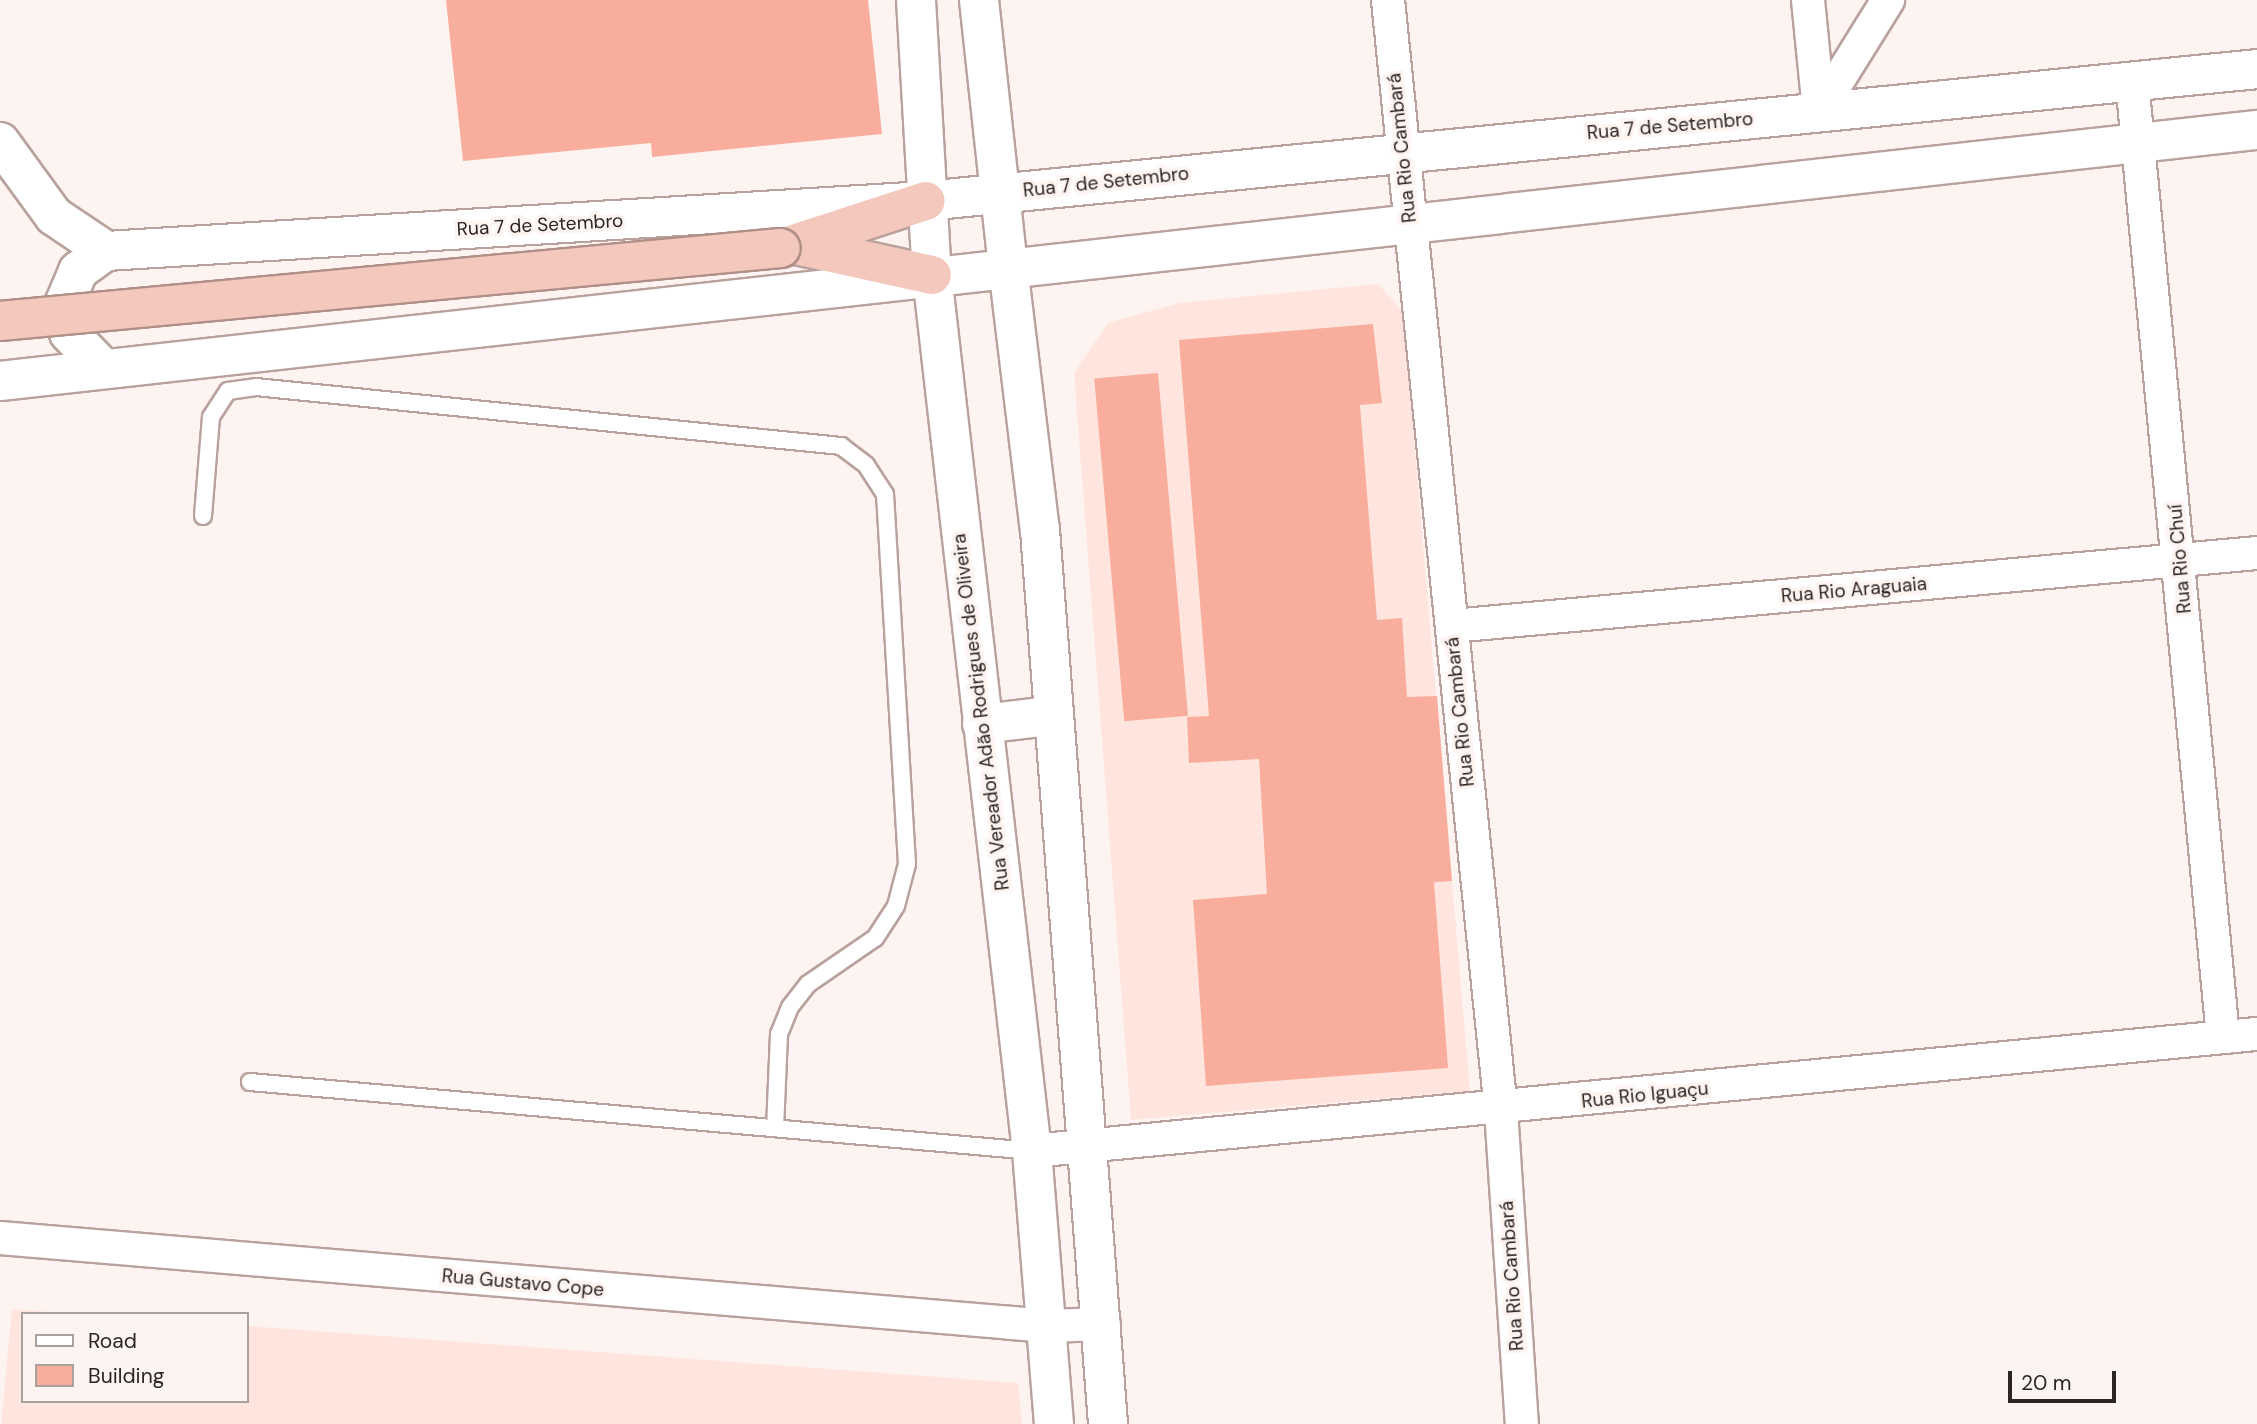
<!DOCTYPE html>
<meta charset="utf-8">
<style>
body{margin:0}
#map{position:relative;width:2257px;height:1424px;overflow:hidden;background:#fdf3f1;font-family:"DM Sans",sans-serif}
div>[style]{position:absolute}
.built>*{inset:0;background:#ffe5de}
.building>*{inset:0;background:#f9ae9d;transform-origin:0 0}
.roads{filter:drop-shadow(2px 0 #b9a29d) drop-shadow(-2px 0 #b9a29d) drop-shadow(0 2px #b9a29d) drop-shadow(0 -2px #b9a29d)}
.service>*{height:16px;margin:-8px;padding:0 8px;transform-origin:8px;border-radius:8px;background:#fff}
.minor>*{height:32px;margin:-16px;padding:0 16px;transform-origin:16px;border-radius:16px;background:#fff}
.tertiary>*{height:38px;margin:-19px;padding:0 19px;transform-origin:19px;border-radius:19px;background:#fff}
.secondary>*{height:38px;margin:-19px;padding:0 19px;transform-origin:19px;border-radius:19px;background:#fff}
.motorway>*{height:38px;margin:-19px;padding:0 19px;transform-origin:19px;border-radius:19px;background:#f5c8bd}
.bridges{filter:drop-shadow(2px 0 #af8f87) drop-shadow(-2px 0 #af8f87) drop-shadow(0 2px #af8f87) drop-shadow(0 -2px #af8f87)}
.motorway-bridge>*{height:38px;margin:-19px;padding:0 19px;transform-origin:19px;border-radius:19px;background:#f5c8bd}
span{translate:-50% -50%;white-space:nowrap;text-align:center;line-height:1.15;-webkit-text-stroke:7px #fdf3f1;paint-order:stroke}
.street-label{font-size:19px;color:#2d2422}
.legend{position:absolute;left:21px;top:1312px;width:228px;height:91px;box-sizing:border-box;background:#fdf3f1;border:2px solid #aaa09e;margin:0;padding:9px 12px;list-style:none;font-size:21px;color:#2d2422}
.legend li{display:flex;align-items:center;gap:14px;height:35px}
.legend b{width:35px;border:2px solid #aaa09e}
.scale{position:absolute;left:2008px;top:1371px;width:108px;height:32px;box-sizing:border-box;border:4px solid #2d2422;border-top:0;padding-left:9px;font-size:21px;line-height:24px;white-space:nowrap;color:#2d2422;-webkit-text-stroke:5px #fdf3f1;paint-order:stroke}
</style>
<div id="map">
<div class="built">
<div style="clip-path:polygon(1378px 284px,1403px 312px,1470px 1091px,1131px 1120px,1074px 373px,1108px 323px,1179px 303px)"></div>
<div style="clip-path:polygon(12px 1309px,75px 1314px,23px 1314px,23px 1401px,247px 1401px,247px 1326px,1018px 1383px,1022px 1424px,1px 1424px)"></div>
</div>
<div class="building">
<div style="clip-path:polygon(446px 0,868px 0,882px 134px,652px 157px,651px 143px,463px 161px)"></div>
<div style="clip-path:polygon(1373px 324px,1382px 403px,1360px 405px,1377px 620px,1402px 618px,1407px 697px,1437px 696px,1452px 881px,1434px 882px,1448px 1068px,1206px 1086px,1193px 900px,1267px 894px,1259px 759px,1189px 763px,1187px 717px,1209px 716px,1179px 340px)"></div>
<div style="left:1158px;top:373px;width:344px;height:64px;rotate:85deg"></div>
</div>
<div class="roads">
<div class="service">
<div style="left:203px;top:516px;width:99px;rotate:-85.4deg"></div>
<div style="left:211px;top:417px;width:31px;rotate:-57deg"></div>
<div style="left:228px;top:391px;width:28px;rotate:-8deg"></div>
<div style="left:256px;top:387px;width:588px;rotate:5.76deg"></div>
<div style="left:841px;top:446px;width:31px;rotate:37deg"></div>
<div style="left:866px;top:465px;width:35px;rotate:57deg"></div>
<div style="left:885px;top:494px;width:371px;rotate:86.6deg"></div>
<div style="left:907px;top:864px;width:43px;rotate:104.7deg"></div>
<div style="left:896px;top:906px;width:38px;rotate:123deg"></div>
<div style="left:875px;top:938px;width:81px;rotate:145.5deg"></div>
<div style="left:808px;top:984px;width:29px;rotate:128deg"></div>
<div style="left:790px;top:1007px;width:29px;rotate:112deg"></div>
<div style="left:779px;top:1034px;width:94px;rotate:92.4deg"></div>
<div style="left:250px;top:1082px;width:785px;rotate:5.04deg"></div>
</div>
<div class="minor">
<div style="left:1388px;top:0;width:1116px;rotate:84.19deg"></div>
<div style="left:1501px;top:1110px;width:315px;rotate:86.2deg"></div>
<div style="left:1808px;top:0;width:112px;rotate:84.3deg"></div>
<div style="left:2132px;top:81px;width:960px;rotate:84.56deg"></div>
<div style="left:1819px;top:111px;width:131px;rotate:-58.1deg"></div>
<div style="left:1452px;top:626px;width:808px;rotate:-5.18deg"></div>
<div style="left:1032px;top:1151px;width:1231px;rotate:-5.46deg"></div>
<div style="left:0;top:1238px;width:1051px;rotate:4.8deg"></div>
<div style="left:1047px;top:1326px;width:57px;rotate:-2deg"></div>
</div>
<div class="tertiary">
<div style="left:1008px;top:267px;width:265px;rotate:83.1deg"></div>
<div style="left:1040px;top:530px;width:897px;rotate:85.65deg"></div>
<div style="left:932px;top:275px;width:882px;rotate:83.49deg"></div>
<div style="left:1032px;top:1151px;width:274px;rotate:85.4deg"></div>
<div style="left:982px;top:724px;width:67px;rotate:-6.8deg"></div>
</div>
<div class="secondary">
<div style="left:916px;top:0;width:275px;rotate:86.7deg"></div>
<div style="left:979px;top:0;width:269px;rotate:83.8deg"></div>
<div style="left:0;top:142px;width:92px;rotate:53.9deg"></div>
<div style="left:54px;top:216px;width:63px;rotate:33.9deg"></div>
<div style="left:106px;top:251px;width:822px;rotate:-3.49deg"></div>
<div style="left:926px;top:201px;width:1338px;rotate:-5.66deg"></div>
<div style="left:101px;top:366px;width:46px;rotate:-134.1deg"></div>
<div style="left:69px;top:333px;width:31px;rotate:-97deg"></div>
<div style="left:65px;top:302px;width:34px;rotate:-67deg"></div>
<div style="left:78px;top:271px;width:34px;rotate:-36deg"></div>
<div style="left:0;top:381px;width:2271px;rotate:-6.35deg"></div>
</div>
<div class="motorway">
<div style="left:800px;top:246px;width:135px;rotate:12.4deg"></div>
<div style="left:781px;top:248px;width:152px;rotate:-18deg"></div>
</div>
</div>
<div class="bridges">
<div class="motorway-bridge">
<div style="left:0;top:321px;width:784px;rotate:-5.34deg"></div>
</div>
</div>
<div class="street-label">
<span style="left:1670px;top:126px;rotate:-5deg">Rua 7 de Setembro</span>
<span style="left:1402px;top:148px;rotate:-96deg">Rua Rio Cambará</span>
<span style="left:1106px;top:182px;rotate:-6deg">Rua 7 de Setembro</span>
<span style="left:540px;top:225px;rotate:-3deg">Rua 7 de Setembro</span>
<span style="left:2180px;top:559px;rotate:-95deg">Rua Rio Chuí</span>
<span style="left:1854px;top:590px;rotate:-5deg">Rua Rio Araguaia</span>
<span style="left:981px;top:712px;rotate:-97deg">Rua Vereador Adão Rodrigues de Oliveira</span>
<span style="left:1460px;top:712px;rotate:-96deg">Rua Rio Cambará</span>
<span style="left:1645px;top:1095px;rotate:-6deg">Rua Rio Iguaçu</span>
<span style="left:1512px;top:1276px;rotate:-94deg">Rua Rio Cambará</span>
<span style="left:523px;top:1283px;rotate:5deg">Rua Gustavo Cope</span>
</div>
<ul class="legend">
<li><b style="height:9px;background:#fff"></b>Road</li>
<li><b style="height:19px;background:#f9ae9d"></b>Building</li>
</ul>
<div class="scale">20 m</div>
</div>
